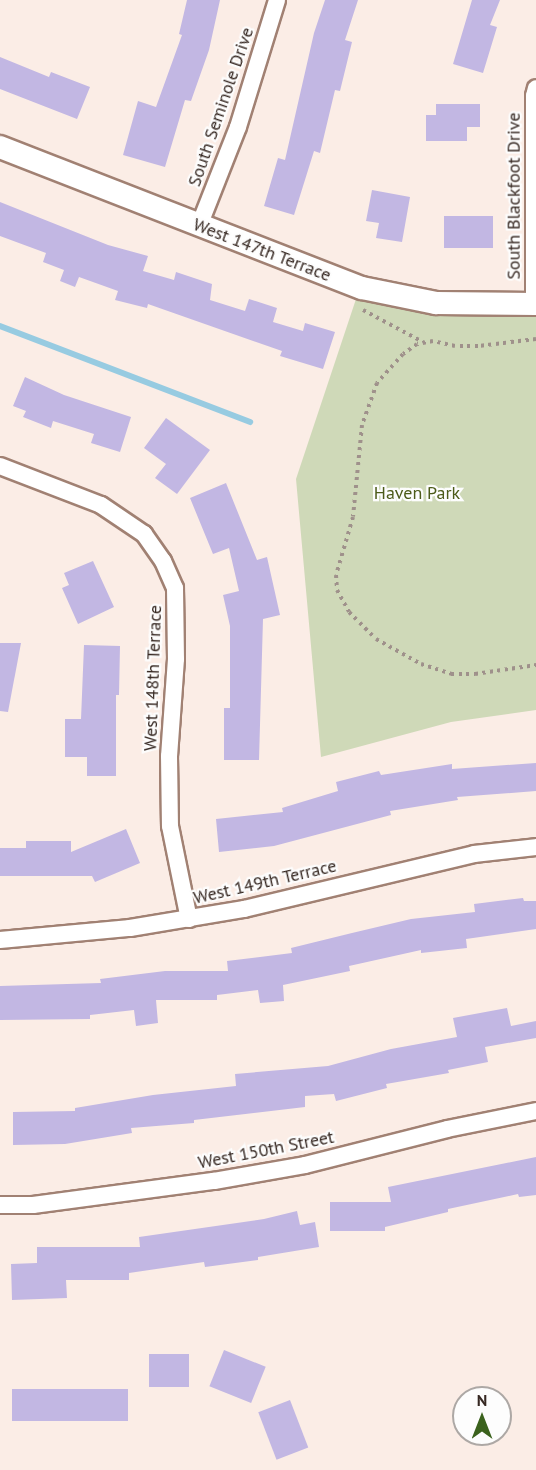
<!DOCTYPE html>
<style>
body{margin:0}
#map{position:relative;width:536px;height:1470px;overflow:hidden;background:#fbede6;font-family:"PT Sans",sans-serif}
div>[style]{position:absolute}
.green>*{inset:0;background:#cfd9b8}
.stream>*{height:6px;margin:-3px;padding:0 3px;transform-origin:3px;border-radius:3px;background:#97cbe1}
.building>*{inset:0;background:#c2b7e3;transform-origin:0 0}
.path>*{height:4px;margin-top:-2px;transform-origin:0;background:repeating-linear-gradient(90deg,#9f918b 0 3px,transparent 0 7.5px)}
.roads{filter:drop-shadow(2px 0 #a18173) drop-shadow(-2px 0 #a18173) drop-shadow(0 2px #a18173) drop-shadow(0 -2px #a18173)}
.street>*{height:16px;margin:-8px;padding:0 8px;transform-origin:8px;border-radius:8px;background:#fff}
.secondary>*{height:22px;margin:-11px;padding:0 11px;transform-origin:11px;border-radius:11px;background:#fff}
span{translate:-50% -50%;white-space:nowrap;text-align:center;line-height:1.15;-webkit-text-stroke:4.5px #fdfdfd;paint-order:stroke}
.street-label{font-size:18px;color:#362822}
.park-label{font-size:18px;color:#4c5b19}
.north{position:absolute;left:452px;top:1386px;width:60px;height:60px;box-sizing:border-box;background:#fdfdfd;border:2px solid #ada8a5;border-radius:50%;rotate:0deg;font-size:16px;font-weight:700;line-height:24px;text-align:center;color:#362822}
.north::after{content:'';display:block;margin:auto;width:21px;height:27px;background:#3b621d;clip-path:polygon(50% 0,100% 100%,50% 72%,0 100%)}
</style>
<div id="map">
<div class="green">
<div style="clip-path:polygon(356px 299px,430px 313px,536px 313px,536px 710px,451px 722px,321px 757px,296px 479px)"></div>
</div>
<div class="stream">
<div style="left:0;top:326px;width:268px;rotate:21deg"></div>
</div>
<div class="building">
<div style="clip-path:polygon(187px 0,220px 0,209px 50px,191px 101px,185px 100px,165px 167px,123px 155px,138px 101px,156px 107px,182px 35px,179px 34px)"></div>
<div style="clip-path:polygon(325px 0,358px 0,345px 40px,352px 42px,340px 91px,335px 90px,320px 153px,314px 151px,294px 215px,264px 206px,278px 158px,285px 160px,314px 33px)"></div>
<div style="clip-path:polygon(472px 0,500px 0,490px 25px,497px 27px,483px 73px,453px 64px)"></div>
<div style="clip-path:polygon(0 57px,49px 77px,51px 72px,90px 87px,77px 119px,0 89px)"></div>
<div style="clip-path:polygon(436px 104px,480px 104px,480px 127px,467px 127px,467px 141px,426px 141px,426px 115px,436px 115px)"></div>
<div style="clip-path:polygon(372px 190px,410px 197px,402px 242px,376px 238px,379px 223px,366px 221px)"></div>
<div style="clip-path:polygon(0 202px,108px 245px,148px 256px,143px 271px,174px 280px,176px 272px,212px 284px,210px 300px,245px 311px,249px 299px,277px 308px,273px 322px,303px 331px,305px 323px,335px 332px,323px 369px,280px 356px,282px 351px,148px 304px,147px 308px,115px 300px,118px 291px,79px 277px,75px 287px,60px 281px,64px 270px,43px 262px,46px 253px,0 236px)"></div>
<div style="left:444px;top:216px;width:49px;height:32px"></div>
<div style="clip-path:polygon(25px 377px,64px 395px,131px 417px,120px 452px,91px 443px,94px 434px,53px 421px,51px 428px,23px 417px,26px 411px,13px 406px)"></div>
<div style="clip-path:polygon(166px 418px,210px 450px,177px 494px,155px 478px,166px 464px,144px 448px)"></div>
<div style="clip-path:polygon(226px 483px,257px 560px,267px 557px,280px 615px,263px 619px,259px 760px,224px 760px,224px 708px,230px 708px,230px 626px,223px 595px,239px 591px,229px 548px,213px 554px,190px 498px)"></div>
<div style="clip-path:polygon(93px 561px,114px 607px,78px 624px,62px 588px,69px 585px,64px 573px)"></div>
<div style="clip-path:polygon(0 643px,21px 643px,8px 712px,0 711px)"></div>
<div style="clip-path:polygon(84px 645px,120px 646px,119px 695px,116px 695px,116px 776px,87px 776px,87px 757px,65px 757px,65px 719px,81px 719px)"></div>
<div style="clip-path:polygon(536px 763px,536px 791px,457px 797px,458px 800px,390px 811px,391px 815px,274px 846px,219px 852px,216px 819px,283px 812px,282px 808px,338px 791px,336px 782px,379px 771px,381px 775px,452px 764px,452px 769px)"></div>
<div style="clip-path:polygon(126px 829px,140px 863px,95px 882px,92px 876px,0 876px,0 848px,26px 848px,26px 841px,71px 841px,71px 852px)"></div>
<div style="clip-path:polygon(523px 898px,524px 901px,536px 901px,536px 929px,466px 939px,467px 948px,421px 953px,421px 950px,349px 966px,350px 971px,283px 985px,284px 1001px,260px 1003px,258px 990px,217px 995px,217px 1000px,156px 1000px,158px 1023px,136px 1026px,134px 1010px,90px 1015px,90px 1019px,0 1020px,0 986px,101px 983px,100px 979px,165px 971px,228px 971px,227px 961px,292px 953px,291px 948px,352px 933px,411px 919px,475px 912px,474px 904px)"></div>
<div style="clip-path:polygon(507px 1008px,511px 1026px,536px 1021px,536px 1038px,485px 1047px,488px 1062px,448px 1070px,449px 1073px,386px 1084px,387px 1088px,336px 1101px,334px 1094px,305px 1096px,305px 1107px,194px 1120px,194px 1123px,131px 1128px,132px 1133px,65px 1144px,13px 1145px,13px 1112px,75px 1111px,75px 1108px,153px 1095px,236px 1086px,235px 1074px,328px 1066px,391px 1049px,457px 1037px,453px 1018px)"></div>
<div style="clip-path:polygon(536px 1157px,536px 1195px,519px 1197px,518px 1194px,448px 1209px,448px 1212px,385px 1227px,385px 1231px,330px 1231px,330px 1202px,391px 1202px,388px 1187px)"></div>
<div style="clip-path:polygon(297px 1211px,300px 1225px,315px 1222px,319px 1247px,258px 1257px,258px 1260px,205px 1267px,204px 1262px,129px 1273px,129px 1280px,66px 1280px,67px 1298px,12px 1300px,11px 1264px,37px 1263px,37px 1247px,140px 1247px,139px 1237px,264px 1219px)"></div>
<div style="left:224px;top:1350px;width:45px;height:39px;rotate:22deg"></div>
<div style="left:149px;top:1354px;width:40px;height:33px"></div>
<div style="left:12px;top:1389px;width:116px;height:32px"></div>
<div style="left:290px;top:1400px;width:51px;height:34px;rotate:69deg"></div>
</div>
<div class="path">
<div style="left:363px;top:310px;width:68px;rotate:28.1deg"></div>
<div style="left:536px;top:339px;width:58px;rotate:173.1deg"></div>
<div style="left:478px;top:346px;width:23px;rotate:180deg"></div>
<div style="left:455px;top:346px;width:23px;rotate:-167deg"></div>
<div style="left:433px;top:341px;width:16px;rotate:169deg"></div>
<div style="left:417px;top:344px;width:17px;rotate:144deg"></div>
<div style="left:403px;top:354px;width:39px;rotate:132deg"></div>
<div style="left:377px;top:383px;width:45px;rotate:109.7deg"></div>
<div style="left:362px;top:425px;width:92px;rotate:95.6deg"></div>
<div style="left:353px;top:517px;width:60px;rotate:106.3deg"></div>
<div style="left:336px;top:575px;width:15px;rotate:86deg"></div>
<div style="left:337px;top:590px;width:25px;rotate:61deg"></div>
<div style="left:349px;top:612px;width:38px;rotate:45deg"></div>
<div style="left:376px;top:639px;width:51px;rotate:29.1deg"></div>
<div style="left:421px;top:664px;width:32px;rotate:18deg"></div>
<div style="left:451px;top:674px;width:24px"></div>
<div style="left:475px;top:674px;width:62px;rotate:-8.4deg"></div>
</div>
<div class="roads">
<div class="street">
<div style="left:199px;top:226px;width:106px;rotate:-68.5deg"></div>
<div style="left:238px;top:127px;width:133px;rotate:-72.9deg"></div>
<div style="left:534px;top:304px;width:208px;rotate:-90deg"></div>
<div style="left:534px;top:96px;width:8px;rotate:-76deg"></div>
<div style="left:0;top:466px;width:108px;rotate:21.1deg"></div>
<div style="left:101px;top:505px;width:52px;rotate:34deg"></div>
<div style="left:144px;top:534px;width:33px;rotate:55deg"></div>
<div style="left:163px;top:561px;width:30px;rotate:66deg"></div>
<div style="left:175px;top:588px;width:71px;rotate:89.2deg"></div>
<div style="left:176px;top:659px;width:97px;rotate:94.1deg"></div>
<div style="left:169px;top:756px;width:70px;rotate:89.2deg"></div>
<div style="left:170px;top:826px;width:95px;rotate:78.5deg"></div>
<div style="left:0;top:940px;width:131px;rotate:-5.3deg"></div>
<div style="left:130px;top:928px;width:116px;rotate:-9.5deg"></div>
<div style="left:244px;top:909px;width:236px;rotate:-13.4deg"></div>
<div style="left:474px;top:854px;width:62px;rotate:-6.4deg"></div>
<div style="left:0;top:1205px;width:33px"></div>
<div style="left:33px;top:1205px;width:183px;rotate:-7.6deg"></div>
<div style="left:214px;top:1181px;width:92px;rotate:-10deg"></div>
<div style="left:305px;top:1165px;width:146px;rotate:-14.2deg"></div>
<div style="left:447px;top:1129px;width:91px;rotate:-11.4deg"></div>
</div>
<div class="secondary">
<div style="left:0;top:147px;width:388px;rotate:21.3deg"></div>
<div style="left:362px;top:288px;width:76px;rotate:11.5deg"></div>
<div style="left:436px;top:303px;width:100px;rotate:0.6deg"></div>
</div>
</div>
<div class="street-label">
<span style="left:221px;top:107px;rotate:-71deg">South Seminole Drive</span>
<span style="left:514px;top:196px;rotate:-90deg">South Blackfoot Drive</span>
<span style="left:262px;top:250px;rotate:21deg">West 147th Terrace</span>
<span style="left:153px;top:678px;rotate:-88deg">West 148th Terrace</span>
<span style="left:265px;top:882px;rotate:-13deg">West 149th Terrace</span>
<span style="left:266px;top:1150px;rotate:-11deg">West 150th Street</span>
</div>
<div class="park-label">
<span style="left:417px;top:493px">Haven Park</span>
</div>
<div class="north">N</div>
</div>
